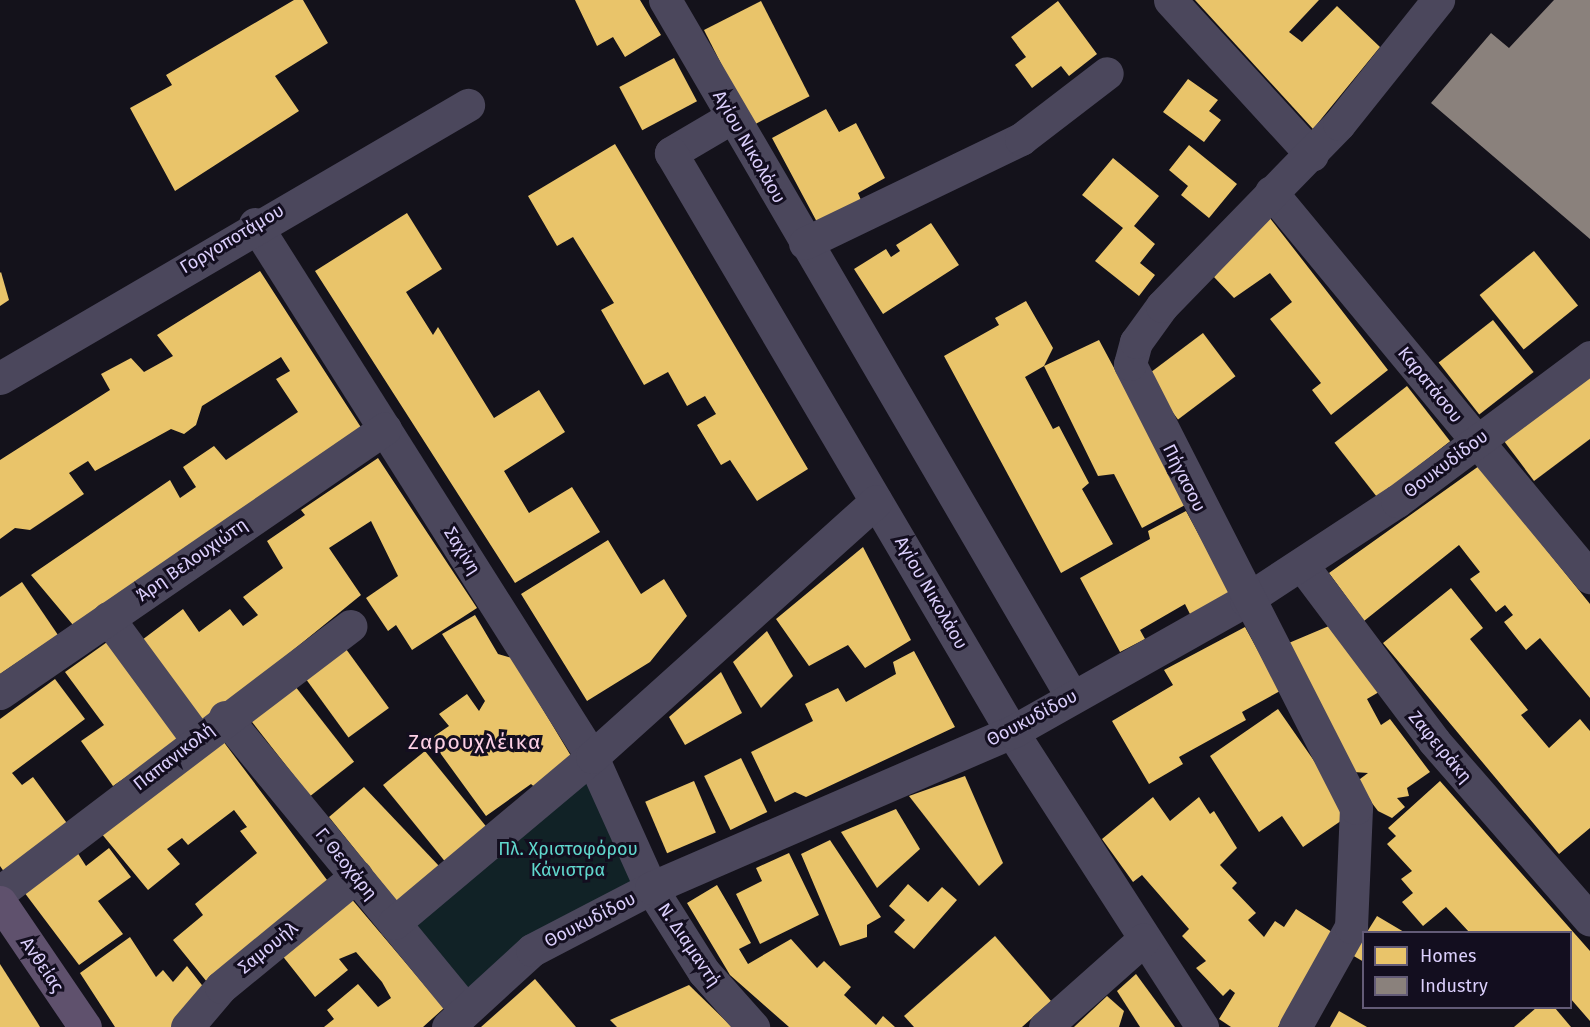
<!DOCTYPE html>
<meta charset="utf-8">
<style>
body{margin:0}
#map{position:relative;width:1590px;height:1027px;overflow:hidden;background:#14121b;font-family:"Fira Sans",sans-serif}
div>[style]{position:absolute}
.green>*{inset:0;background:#112226}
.homes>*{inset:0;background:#e9c46a;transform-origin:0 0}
.industry>*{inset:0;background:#8a817c}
.minor>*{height:33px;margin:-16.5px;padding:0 16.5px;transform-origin:16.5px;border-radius:16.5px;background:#4b475c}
.major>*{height:33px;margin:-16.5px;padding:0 16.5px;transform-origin:16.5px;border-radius:16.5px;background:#5f516d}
span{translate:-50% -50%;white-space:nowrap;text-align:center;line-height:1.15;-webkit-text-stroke:6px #130e1f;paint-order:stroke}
.street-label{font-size:18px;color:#dbcffc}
.park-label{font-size:18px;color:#60d7cd}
.quarter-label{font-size:21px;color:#fcd0e5;letter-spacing:1.5px}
.legend{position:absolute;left:1362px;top:931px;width:210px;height:78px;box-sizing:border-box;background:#130e1f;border:2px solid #635b77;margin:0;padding:8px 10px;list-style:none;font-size:18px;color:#dbcffc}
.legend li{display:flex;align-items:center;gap:12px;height:30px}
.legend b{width:30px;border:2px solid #635b77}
</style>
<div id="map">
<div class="green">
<div style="clip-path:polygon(592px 757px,651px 888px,466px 1010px,394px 923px)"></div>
</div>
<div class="homes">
<div style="clip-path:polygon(294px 0,303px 0,328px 43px,275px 76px,299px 111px,175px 191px,130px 108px,172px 85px,166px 75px)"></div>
<div style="clip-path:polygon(575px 0,640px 0,661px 35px,625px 57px,613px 37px,597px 46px)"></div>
<div style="clip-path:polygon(1195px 0,1319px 0,1289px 32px,1302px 42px,1337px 6px,1380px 47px,1313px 129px)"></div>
<div style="left:761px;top:1px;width:107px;height:64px;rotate:63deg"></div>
<div style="clip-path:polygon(1058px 1px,1097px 54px,1069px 76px,1061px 66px,1032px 88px,1015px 65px,1026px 57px,1011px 37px)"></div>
<div style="left:674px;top:58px;width:49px;height:62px;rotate:62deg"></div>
<div style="clip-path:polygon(1188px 79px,1218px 100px,1209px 111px,1221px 120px,1204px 142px,1163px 112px)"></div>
<div style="clip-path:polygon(826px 109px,839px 132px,856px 123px,885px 178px,858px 193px,861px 200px,818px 224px,772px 138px)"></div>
<div style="clip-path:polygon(615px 144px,808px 469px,757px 501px,730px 460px,721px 465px,697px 425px,716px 414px,705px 396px,687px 406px,668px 372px,644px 385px,601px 310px,614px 303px,573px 237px,557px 246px,528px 196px)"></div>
<div style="clip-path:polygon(1189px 145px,1237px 184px,1209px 218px,1181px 195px,1188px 186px,1169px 170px)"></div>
<div style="clip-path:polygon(1113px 158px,1159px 196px,1134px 226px,1155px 244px,1140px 263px,1155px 275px,1139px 296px,1095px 261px,1123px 228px,1082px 195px)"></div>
<div style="clip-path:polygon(407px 213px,442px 269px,406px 292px,433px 335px,438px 327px,494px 418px,539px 390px,565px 432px,504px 471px,529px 513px,572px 487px,600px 532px,515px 583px,315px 271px)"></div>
<div style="clip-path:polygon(1266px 213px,1388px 370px,1331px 415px,1312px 390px,1321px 383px,1270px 319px,1292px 302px,1270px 273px,1234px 298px,1214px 277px)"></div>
<div style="clip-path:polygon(931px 223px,959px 265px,883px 314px,854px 269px,886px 249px,891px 257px,900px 251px,896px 245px)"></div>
<div style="left:1534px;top:251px;width:70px;height:70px;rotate:51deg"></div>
<div style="clip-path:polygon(260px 271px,362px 429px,73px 625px,31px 575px,170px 480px,180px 498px,196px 487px,183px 467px,214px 446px,226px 460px,298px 412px,276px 379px,290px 371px,281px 357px,202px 406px,196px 425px,184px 434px,171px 429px,95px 471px,88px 461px,69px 473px,84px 494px,30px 530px,15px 528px,0 539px,0 460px,110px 390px,101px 374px,131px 358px,144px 372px,173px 356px,157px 335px)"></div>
<div style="clip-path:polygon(1px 272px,9px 300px,0 306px,0 273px)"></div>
<div style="clip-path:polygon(1026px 301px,1053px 348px,1044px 366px,1099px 340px,1187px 504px,1142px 528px,1114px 474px,1098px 476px,1044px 366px,1025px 377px,1053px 429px,1059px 426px,1089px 483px,1082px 489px,1113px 544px,1061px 573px,944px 356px,999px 325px,995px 318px)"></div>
<div style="left:1493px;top:320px;width:66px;height:69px;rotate:52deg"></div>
<div style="left:1203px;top:333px;width:54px;height:72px;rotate:53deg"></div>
<div style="clip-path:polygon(1590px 369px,1590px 439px,1534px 481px,1501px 437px)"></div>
<div style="left:1407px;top:386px;width:70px;height:92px;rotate:52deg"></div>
<div style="clip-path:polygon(378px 458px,477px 608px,412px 650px,396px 625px,388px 631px,366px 598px,398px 576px,371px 521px,329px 548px,361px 595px,203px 723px,142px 640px,183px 609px,199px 632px,230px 609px,243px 626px,258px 615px,243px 597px,283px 568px,267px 541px,305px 515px,301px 510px)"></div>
<div style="clip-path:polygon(1479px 466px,1590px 604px,1590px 698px,1540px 638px,1526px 650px,1504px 622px,1513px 615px,1505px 605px,1496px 612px,1470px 579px,1480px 572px,1459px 545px,1364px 621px,1329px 573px)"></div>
<div style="clip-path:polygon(1186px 511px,1231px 594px,1191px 616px,1185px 604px,1140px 630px,1145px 639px,1120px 652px,1080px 578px,1150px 539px,1148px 531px)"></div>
<div style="clip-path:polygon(608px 540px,641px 594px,664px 579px,687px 616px,650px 662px,587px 701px,521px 594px)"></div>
<div style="clip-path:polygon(863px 547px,911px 640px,865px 668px,848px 645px,809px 666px,776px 619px)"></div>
<div style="clip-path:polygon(22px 582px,58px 635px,0 674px,0 597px)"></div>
<div style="clip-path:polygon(1451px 588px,1483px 628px,1470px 639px,1528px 710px,1521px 715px,1549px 748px,1580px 719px,1590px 731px,1590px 828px,1559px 854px,1383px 643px)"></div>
<div style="clip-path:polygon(475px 615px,498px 654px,512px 658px,574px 761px,538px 790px,531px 784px,486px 816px,430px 739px,449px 726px,439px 714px,467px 694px,479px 711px,485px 701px,442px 634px)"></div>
<div style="clip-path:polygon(1329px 626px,1379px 692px,1367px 699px,1381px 725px,1390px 719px,1430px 772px,1407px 788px,1409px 796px,1397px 798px,1405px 807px,1392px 818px,1378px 811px,1356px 782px,1368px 773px,1354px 772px,1284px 645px)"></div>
<div style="clip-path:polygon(1245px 627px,1280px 691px,1242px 712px,1246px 720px,1179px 757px,1183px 764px,1149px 784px,1112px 721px,1173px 685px,1164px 670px)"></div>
<div style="clip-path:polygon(767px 631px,793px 676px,761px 708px,733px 662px)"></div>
<div style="clip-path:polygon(110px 640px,180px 740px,113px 786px,81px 741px,104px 725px,65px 672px)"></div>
<div style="left:346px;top:649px;width:73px;height:50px;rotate:54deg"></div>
<div style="clip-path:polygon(914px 651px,955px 727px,806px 797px,795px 792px,775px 802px,751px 752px,813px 721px,805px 704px,838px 688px,846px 702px,896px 674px,893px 662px)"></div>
<div style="clip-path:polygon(721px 672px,742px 713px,685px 745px,669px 717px)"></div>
<div style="clip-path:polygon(55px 679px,85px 719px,12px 773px,22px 785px,33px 777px,69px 826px,5px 873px,0 866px,0 719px)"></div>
<div style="left:295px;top:686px;width:96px;height:56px;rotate:52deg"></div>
<div style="clip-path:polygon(1278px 709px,1351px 814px,1303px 847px,1282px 816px,1259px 832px,1210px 756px)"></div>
<div style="clip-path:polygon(223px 741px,330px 884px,207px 982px,173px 940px,203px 915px,195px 904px,257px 853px,240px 831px,247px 827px,234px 810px,188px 845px,182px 838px,167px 849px,180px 864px,148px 890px,101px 833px)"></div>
<div style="left:425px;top:751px;width:102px;height:54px;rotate:51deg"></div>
<div style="left:741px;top:758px;width:60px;height:41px;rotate:64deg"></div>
<div style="clip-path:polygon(965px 776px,1003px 863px,979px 886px,909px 796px)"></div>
<div style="left:694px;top:781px;width:56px;height:53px;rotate:67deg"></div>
<div style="clip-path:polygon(1440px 781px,1590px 951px,1590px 1021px,1570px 998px,1570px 932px,1469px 932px,1446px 907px,1423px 926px,1402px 902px,1413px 893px,1401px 879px,1412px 871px,1387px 844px,1396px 836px,1388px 828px)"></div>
<div style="clip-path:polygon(364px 787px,440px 867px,398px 903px,329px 817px)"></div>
<div style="clip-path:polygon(1153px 797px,1170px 821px,1199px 797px,1210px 814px,1214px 811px,1237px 848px,1220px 865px,1237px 883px,1232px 888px,1256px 913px,1248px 920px,1264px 937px,1275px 921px,1284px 927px,1296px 909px,1335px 934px,1278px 1027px,1231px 1027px,1219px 1019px,1235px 993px,1230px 989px,1223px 996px,1196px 968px,1206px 961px,1182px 936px,1189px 929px,1142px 875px,1133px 882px,1102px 839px)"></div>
<div style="clip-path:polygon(896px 809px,920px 849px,877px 888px,841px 832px)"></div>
<div style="clip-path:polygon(830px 840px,881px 917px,867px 925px,867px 937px,840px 946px,801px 854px)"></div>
<div style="clip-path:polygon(109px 848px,131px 877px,98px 901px,123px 934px,79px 965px,24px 892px,77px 852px,86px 866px)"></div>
<div style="clip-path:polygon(789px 853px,819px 915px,760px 944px,736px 894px,762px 881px,756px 868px)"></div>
<div style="clip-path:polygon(908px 884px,928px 902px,942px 887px,957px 900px,914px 949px,894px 932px,905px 920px,889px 906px)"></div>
<div style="clip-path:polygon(717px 885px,751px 943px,739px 949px,748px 964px,791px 939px,817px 968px,824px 961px,851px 987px,844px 995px,876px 1025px,883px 1016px,895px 1027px,789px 1027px,730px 975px,687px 903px)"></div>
<div style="clip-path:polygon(349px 896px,444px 1008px,423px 1027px,324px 1027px,334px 1019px,327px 1010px,358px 984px,378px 1007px,391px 998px,382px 982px,356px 952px,339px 959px,348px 970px,315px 997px,281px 954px)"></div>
<div style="clip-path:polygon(1377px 916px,1404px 932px,1367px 932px)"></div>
<div style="clip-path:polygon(995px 936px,1051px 1001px,1022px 1027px,914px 1027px,904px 1016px)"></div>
<div style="clip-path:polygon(130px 937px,156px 977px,163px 970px,173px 982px,187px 966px,205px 989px,172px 1027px,115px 1027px,80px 973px)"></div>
<div style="clip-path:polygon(1364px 937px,1364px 962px,1352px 955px)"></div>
<div style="clip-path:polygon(0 964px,37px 1022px,40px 1027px,0 1027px)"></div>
<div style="clip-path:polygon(1136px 974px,1164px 1012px,1175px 1027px,1140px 1027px,1117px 991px)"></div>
<div style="clip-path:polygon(535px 979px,576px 1027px,481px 1027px)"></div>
<div style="clip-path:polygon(689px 985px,732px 1027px,617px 1027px,610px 1020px)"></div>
<div style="clip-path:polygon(1107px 996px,1124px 1011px,1119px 1027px,1074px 1027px)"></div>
<div style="clip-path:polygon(1536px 1008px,1555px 1008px,1571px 1027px,1514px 1027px)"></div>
<div style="clip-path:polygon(1339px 1011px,1367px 1027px,1330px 1027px)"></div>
</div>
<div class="industry">
<div style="clip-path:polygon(1554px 0,1590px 0,1590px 239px,1431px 103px,1491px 33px,1509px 48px)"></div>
</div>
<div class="minor">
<div style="left:665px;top:0;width:807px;rotate:59.72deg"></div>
<div style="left:1170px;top:0;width:210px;rotate:47.5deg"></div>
<div style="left:732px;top:117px;width:71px;rotate:149.5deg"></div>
<div style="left:671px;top:153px;width:672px;rotate:59.5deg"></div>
<div style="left:1012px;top:732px;width:351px;rotate:57.2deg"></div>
<div style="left:1271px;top:192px;width:500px;rotate:50.4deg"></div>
<div style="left:255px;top:224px;width:631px;rotate:57.7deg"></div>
<div style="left:592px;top:757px;width:144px;rotate:65.8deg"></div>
<div style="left:651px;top:888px;width:99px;rotate:57.8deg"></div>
<div style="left:704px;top:972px;width:74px;rotate:48.3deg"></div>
<div style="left:805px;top:243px;width:240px;rotate:-25.7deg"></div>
<div style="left:1021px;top:139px;width:108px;rotate:-37.5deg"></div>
<div style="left:0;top:378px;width:542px;rotate:-30.26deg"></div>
<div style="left:1302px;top:565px;width:220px;rotate:53.1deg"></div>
<div style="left:1434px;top:741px;width:237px;rotate:48.9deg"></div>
<div style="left:108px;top:618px;width:150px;rotate:53.7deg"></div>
<div style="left:0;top:693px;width:467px;rotate:-34.5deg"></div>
<div style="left:225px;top:717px;width:379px;rotate:50.6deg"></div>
<div style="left:0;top:892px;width:440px;rotate:-37.2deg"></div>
<div style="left:394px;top:923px;width:258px;rotate:-40deg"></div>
<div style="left:592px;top:757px;width:382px;rotate:-42deg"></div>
<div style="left:187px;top:1027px;width:52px;rotate:-49.6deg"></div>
<div style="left:221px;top:987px;width:175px;rotate:-39.4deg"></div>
<div style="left:448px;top:1027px;width:114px;rotate:-42.5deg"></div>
<div style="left:532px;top:950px;width:134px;rotate:-27.5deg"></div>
<div style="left:651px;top:888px;width:393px;rotate:-23.4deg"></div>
<div style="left:1012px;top:732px;width:269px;rotate:-29.4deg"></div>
<div style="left:1246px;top:600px;width:181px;rotate:-33.3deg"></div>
<div style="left:1397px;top:501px;width:241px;rotate:-36.7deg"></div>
<div style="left:1045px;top:1027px;width:132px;rotate:-41.6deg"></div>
<div style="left:1295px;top:1027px;width:115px;rotate:-60.8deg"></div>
<div style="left:1351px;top:927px;width:119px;rotate:-87.6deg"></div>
<div style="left:1356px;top:808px;width:498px;rotate:-117deg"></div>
<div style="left:1130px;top:364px;width:23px;rotate:-75deg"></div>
<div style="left:1136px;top:342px;width:44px;rotate:-54.2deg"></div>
<div style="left:1162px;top:306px;width:254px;rotate:-45.8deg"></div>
<div style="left:1339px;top:124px;width:159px;rotate:-51.4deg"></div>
</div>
<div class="major">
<div style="left:0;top:902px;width:151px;rotate:55.8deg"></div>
</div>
<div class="street-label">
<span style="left:749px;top:147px;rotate:60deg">Αγίου Νικολάου</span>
<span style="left:232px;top:239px;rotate:-31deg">Γοργοποτάμου</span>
<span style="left:1430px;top:385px;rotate:51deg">Καρατάσου</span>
<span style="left:1446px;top:464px;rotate:-37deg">Θουκυδίδου</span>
<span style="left:1184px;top:478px;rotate:63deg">Πήγασου</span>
<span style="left:462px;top:551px;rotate:58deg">Σαχίνη</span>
<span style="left:192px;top:560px;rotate:-35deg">Άρη Βελουχιώτη</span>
<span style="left:931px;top:593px;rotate:60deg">Αγίου Νικολάου</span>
<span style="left:1032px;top:718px;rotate:-28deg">Θουκυδίδου</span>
<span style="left:1440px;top:747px;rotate:50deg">Ζαφειράκη</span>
<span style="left:174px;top:757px;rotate:-38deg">Παπανικολή</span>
<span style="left:346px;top:864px;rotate:51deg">Γ. Θεοχάρη</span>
<span style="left:590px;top:920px;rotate:-27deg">Θουκυδίδου</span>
<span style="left:689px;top:945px;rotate:56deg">Ν. Διαμαντή</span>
<span style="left:268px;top:948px;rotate:-39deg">Σαμουήλ</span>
<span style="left:42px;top:965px;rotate:56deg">Ανθείας</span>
</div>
<div class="park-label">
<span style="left:568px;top:860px">Πλ. Χριστοφόρου<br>Κάνιστρα</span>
</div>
<div class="quarter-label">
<span style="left:475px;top:742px">Ζαρουχλέικα</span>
</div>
<ul class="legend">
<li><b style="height:16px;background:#e9c46a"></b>Homes</li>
<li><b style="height:16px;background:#8a817c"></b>Industry</li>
</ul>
</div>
